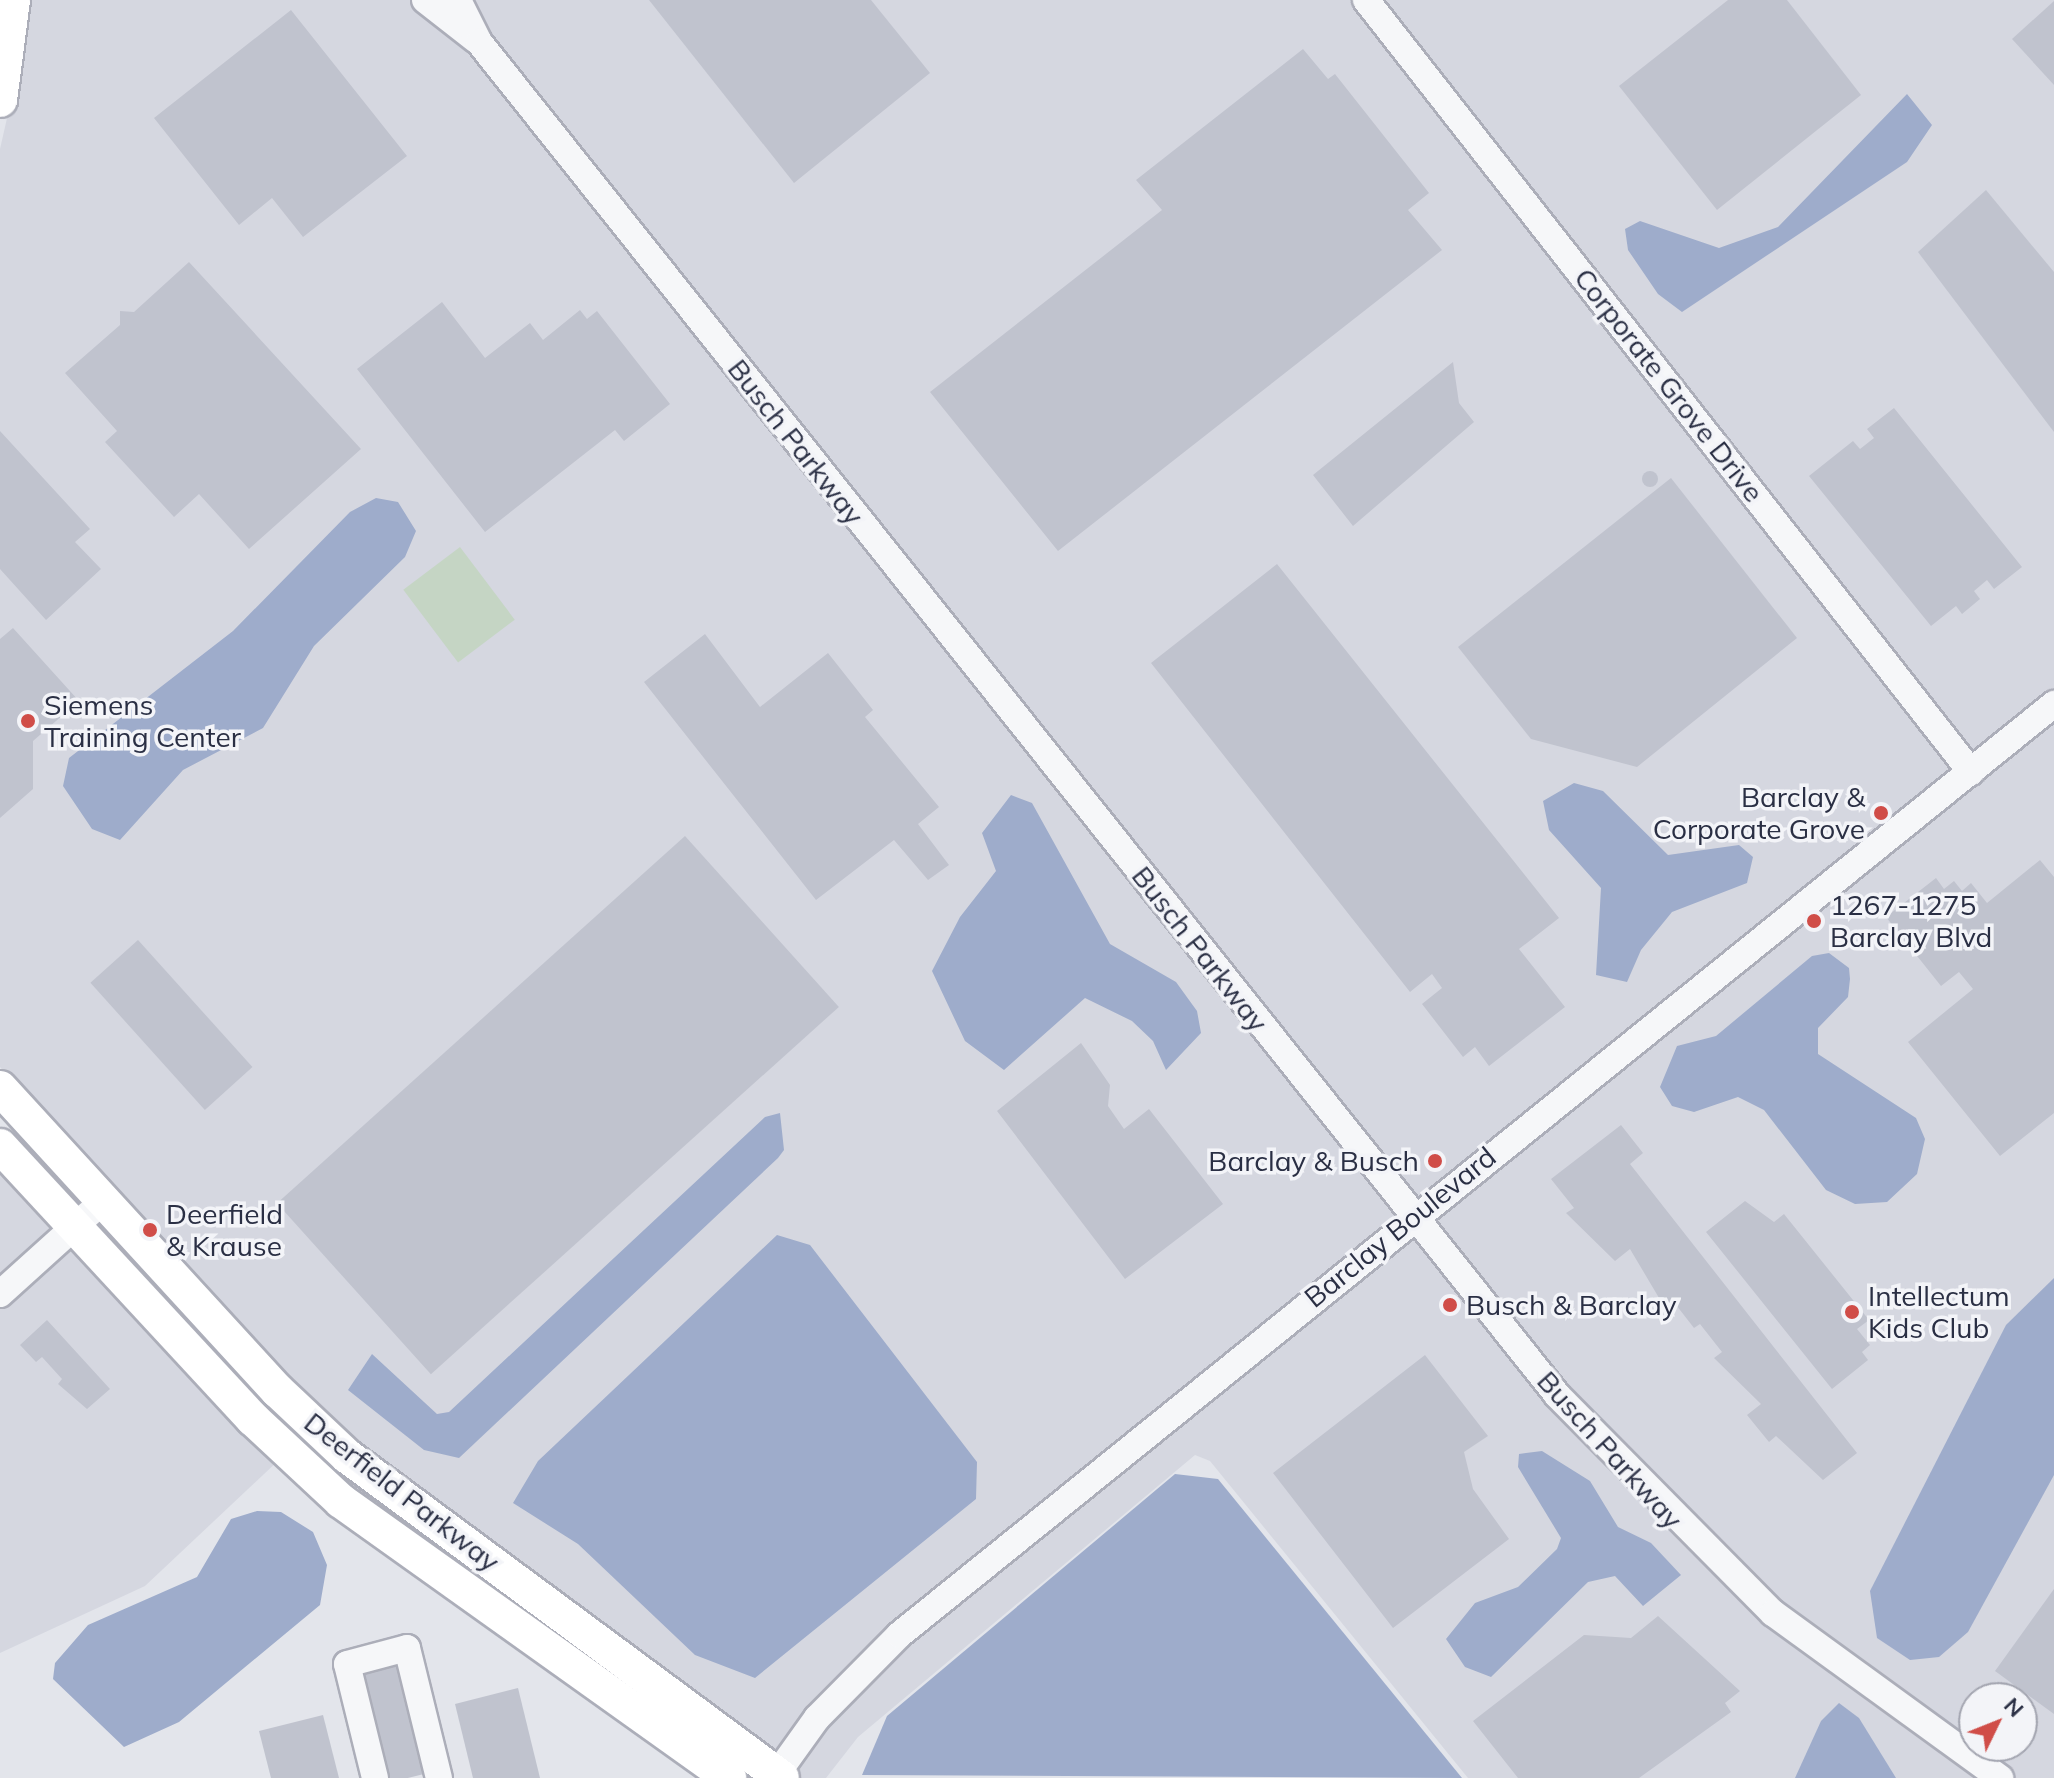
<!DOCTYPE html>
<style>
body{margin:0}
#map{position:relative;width:2054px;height:1778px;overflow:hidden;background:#e3e5eb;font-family:Mulish,sans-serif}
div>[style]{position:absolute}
.built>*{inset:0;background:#d5d7e0}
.green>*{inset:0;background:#c5d5c4;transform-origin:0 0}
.water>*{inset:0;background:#9eaccb}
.building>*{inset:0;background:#c0c3ce;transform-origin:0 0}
.round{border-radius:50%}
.roads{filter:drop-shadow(2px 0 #acaeb9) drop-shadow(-2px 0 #acaeb9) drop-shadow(0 2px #acaeb9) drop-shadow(0 -2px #acaeb9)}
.minor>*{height:26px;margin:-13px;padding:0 13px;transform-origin:13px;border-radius:13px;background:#f6f7f9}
.major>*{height:34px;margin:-17px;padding:0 17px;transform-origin:17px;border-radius:17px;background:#fff}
.dots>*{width:22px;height:22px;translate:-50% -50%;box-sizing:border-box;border:4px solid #f3f4f8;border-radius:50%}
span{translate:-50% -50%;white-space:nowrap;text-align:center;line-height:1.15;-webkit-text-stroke:7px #f3f4f8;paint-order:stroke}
.street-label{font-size:28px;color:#2a2f44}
.poi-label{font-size:28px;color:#2a2f44}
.left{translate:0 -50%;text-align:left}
.right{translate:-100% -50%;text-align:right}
.north{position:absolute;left:1958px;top:1682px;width:80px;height:80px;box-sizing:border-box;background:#f3f4f8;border:2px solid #a3a5b0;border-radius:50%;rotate:47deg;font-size:22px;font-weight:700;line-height:32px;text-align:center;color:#2a2f44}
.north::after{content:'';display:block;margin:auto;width:28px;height:36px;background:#d04d48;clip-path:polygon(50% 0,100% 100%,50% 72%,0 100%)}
</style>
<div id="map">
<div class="built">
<div style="clip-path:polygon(evenodd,26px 0,2054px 0,2054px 1778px,1468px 1778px,1210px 1461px,1195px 1455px,858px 1737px,826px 1778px,789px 1778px,349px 1442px,187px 1277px,0 1067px,0 149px,25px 39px,26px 0,1974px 1698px,2022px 1698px,2022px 1746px,1974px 1746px,1974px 1698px)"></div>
<div style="clip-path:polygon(0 1164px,280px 1459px,145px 1586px,0 1653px)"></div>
</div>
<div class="green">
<div style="left:460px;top:547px;width:91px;height:71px;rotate:53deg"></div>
</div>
<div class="water">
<div style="clip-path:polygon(1907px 94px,1932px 125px,1907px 162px,1682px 312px,1658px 294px,1628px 250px,1625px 229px,1640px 221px,1719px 248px,1778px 227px)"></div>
<div style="clip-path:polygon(376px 498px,398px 502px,416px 531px,405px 557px,314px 646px,263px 728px,183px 770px,120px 840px,92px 829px,63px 786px,69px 758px,233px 631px,350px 512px)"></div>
<div style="clip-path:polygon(1574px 783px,1603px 791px,1668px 855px,1739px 845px,1753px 857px,1747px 883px,1672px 912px,1641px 950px,1627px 982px,1596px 975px,1601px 888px,1549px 830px,1543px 801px)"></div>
<div style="clip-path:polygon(1011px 795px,1032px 803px,1110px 944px,1176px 982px,1197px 1011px,1201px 1033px,1166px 1070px,1153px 1041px,1132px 1021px,1085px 998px,1004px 1070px,965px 1041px,932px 971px,960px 917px,996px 871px,982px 833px)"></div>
<div style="clip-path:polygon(1829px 953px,1849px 968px,1850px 979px,1848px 997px,1818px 1028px,1818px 1054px,1916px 1118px,1925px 1139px,1917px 1174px,1887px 1202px,1855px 1204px,1826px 1190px,1764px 1110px,1738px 1097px,1694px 1112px,1672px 1106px,1660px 1087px,1677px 1046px,1716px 1036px,1812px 956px)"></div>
<div style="clip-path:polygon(780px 1113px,784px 1150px,778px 1158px,459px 1458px,424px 1450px,348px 1390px,372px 1354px,437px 1414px,449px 1412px,765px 1117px)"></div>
<div style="clip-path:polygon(777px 1235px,810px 1245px,977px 1462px,976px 1499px,755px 1678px,695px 1655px,578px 1544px,513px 1503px,538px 1461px)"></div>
<div style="clip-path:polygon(2054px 1278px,2054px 1475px,1968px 1632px,1939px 1657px,1910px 1660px,1877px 1638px,1870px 1591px,2006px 1325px)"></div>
<div style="clip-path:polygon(1542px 1451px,1590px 1481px,1618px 1527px,1651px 1543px,1681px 1575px,1643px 1606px,1615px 1576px,1588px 1582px,1491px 1677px,1465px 1667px,1446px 1639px,1475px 1603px,1518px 1587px,1557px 1549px,1561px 1538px,1518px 1467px,1519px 1454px)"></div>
<div style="clip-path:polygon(1175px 1474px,1218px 1479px,1462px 1778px,862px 1775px,887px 1716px)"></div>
<div style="clip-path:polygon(257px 1511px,281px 1512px,313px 1532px,327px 1565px,320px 1605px,179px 1722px,124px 1747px,53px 1679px,55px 1663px,88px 1625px,197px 1577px,231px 1519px)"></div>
<div style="clip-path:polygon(1839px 1703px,1859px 1718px,1896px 1778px,1795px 1778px,1821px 1721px)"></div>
</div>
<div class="building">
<div style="clip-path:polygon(649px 0,871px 0,930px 73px,794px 183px)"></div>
<div style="clip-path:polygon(1728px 0,1787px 0,1861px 95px,1717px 210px,1619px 86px)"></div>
<div style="clip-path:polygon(2054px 1px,2054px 85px,2012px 39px)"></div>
<div style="clip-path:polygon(291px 10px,407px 156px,303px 237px,272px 198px,239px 225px,154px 118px)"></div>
<div style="clip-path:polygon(1303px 49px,1328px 79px,1335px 74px,1429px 193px,1408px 210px,1442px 250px,1058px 551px,930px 392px,1162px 210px,1136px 180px)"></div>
<div style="clip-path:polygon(1986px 190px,2054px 272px,2054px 432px,1918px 252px)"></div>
<div style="clip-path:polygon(189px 262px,361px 449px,249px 549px,199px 494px,174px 517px,105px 442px,117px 431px,65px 373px,120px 325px,120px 311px,134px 312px)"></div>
<div style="clip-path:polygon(442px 302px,485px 358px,530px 323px,543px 340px,580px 310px,587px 319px,597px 311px,670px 404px,624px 441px,615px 430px,485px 532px,357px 369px)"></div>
<div style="clip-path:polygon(1453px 362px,1459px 403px,1474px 422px,1353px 526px,1313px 475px)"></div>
<div style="clip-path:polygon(1894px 408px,2022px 567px,1994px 589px,1987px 580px,1974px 591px,1980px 599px,1962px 614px,1956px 606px,1931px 626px,1809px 476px,1853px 441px,1860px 449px,1874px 438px,1867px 429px)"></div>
<div style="clip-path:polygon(0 431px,90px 529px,75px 542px,101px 569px,46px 620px,0 569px)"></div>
<div class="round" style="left:1642px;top:471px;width:16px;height:16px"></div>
<div style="clip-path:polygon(1671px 478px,1797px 638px,1637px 767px,1531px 739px,1458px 647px)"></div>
<div style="clip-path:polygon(1277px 564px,1559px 918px,1519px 949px,1565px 1007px,1489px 1066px,1475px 1047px,1463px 1057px,1422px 1004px,1442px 988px,1432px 974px,1410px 992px,1151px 663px)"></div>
<div style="clip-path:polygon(13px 628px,79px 701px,33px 741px,33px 789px,0 818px,0 639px)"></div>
<div style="clip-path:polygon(705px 634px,760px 707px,828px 653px,873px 710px,865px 717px,939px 807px,918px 824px,949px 865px,928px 880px,894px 840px,816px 900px,644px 682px)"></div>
<div style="left:685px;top:836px;width:230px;height:549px;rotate:48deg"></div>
<div style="clip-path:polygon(2040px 860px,2054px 877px,2054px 1113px,2000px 1156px,1908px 1042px,1973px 989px,1959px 972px,1941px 986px,1886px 917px,1936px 878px,1944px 889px,1954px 881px,1962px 891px,1971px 883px,1987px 903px)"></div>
<div style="left:138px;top:940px;width:171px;height:64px;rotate:48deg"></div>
<div style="clip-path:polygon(1081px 1043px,1110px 1085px,1108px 1106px,1124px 1129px,1149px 1109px,1223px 1204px,1125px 1279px,997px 1111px)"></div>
<div style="clip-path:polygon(1621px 1125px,1643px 1153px,1630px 1164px,1857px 1453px,1823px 1480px,1776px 1436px,1769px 1442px,1747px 1415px,1761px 1404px,1714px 1358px,1722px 1352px,1700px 1324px,1694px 1328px,1673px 1301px,1665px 1308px,1630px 1249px,1615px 1261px,1566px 1213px,1574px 1208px,1551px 1179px)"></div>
<div style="clip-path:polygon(1745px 1201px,1774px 1222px,1784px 1214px,1869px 1320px,1857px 1329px,1870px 1345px,1862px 1352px,1868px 1360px,1832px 1389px,1706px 1232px)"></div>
<div style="clip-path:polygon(47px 1320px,110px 1389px,87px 1409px,58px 1384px,62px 1379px,42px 1357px,36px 1362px,20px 1345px)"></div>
<div style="clip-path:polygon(1425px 1355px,1488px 1436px,1464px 1452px,1473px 1489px,1509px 1539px,1393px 1628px,1273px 1473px)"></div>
<div style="clip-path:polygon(2054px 1589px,2054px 1714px,1995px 1671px)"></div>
<div style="clip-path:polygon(1658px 1616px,1740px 1691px,1725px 1703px,1731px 1712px,1639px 1778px,1518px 1778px,1473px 1721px,1584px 1635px,1631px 1638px)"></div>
<div style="left:398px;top:1665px;width:112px;height:38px;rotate:76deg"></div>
<div style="clip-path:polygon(518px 1688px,540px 1778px,473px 1778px,455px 1704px)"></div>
<div style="clip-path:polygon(323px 1715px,339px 1778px,271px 1778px,259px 1731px)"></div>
</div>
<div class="roads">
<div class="minor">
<div style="left:425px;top:0;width:65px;rotate:38.1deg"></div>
<div style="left:458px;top:0;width:47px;rotate:63.4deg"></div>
<div style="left:479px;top:42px;width:1730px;rotate:51.45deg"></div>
<div style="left:1557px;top:1395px;width:307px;rotate:45.3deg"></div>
<div style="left:1773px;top:1613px;width:281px;rotate:36deg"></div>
<div style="left:1366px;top:0;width:981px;rotate:51.91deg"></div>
<div style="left:0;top:1294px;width:139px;rotate:-42.1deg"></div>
<div style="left:375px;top:1778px;width:117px;rotate:-103.8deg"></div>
<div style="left:347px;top:1664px;width:62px;rotate:-14.9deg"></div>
<div style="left:407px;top:1648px;width:134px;rotate:76.2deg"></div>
<div style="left:774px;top:1778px;width:74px;rotate:-54.4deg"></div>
<div style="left:817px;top:1718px;width:117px;rotate:-45.3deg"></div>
<div style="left:899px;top:1635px;width:1484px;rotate:-38.87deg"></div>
</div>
<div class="major">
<div style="left:0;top:100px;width:101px;rotate:-82.6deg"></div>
<div style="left:0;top:1088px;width:411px;rotate:47.5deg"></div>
<div style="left:278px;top:1391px;width:95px;rotate:43.3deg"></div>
<div style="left:347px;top:1456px;width:541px;rotate:36.51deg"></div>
<div style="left:0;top:1146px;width:372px;rotate:47.2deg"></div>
<div style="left:253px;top:1419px;width:120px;rotate:43deg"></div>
<div style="left:341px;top:1501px;width:477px;rotate:35.5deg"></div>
</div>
</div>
<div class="dots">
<div style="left:28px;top:721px;background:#d04d48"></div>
<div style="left:1881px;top:813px;background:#d04d48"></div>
<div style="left:1814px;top:921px;background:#d04d48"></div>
<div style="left:1435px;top:1161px;background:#d04d48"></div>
<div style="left:150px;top:1230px;background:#d04d48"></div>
<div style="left:1450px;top:1305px;background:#d04d48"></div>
<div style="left:1852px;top:1312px;background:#d04d48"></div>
</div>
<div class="street-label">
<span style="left:1669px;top:385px;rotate:52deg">Corporate Grove Drive</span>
<span style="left:796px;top:442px;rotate:52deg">Busch Parkway</span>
<span style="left:1200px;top:949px;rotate:52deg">Busch Parkway</span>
<span style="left:1400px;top:1227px;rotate:-39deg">Barclay Boulevard</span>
<span style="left:1610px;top:1450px;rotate:48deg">Busch Parkway</span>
<span style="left:402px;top:1492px;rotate:38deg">Deerfield Parkway</span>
</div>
<div class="poi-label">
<span class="left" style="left:44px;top:721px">Siemens<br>Training Center</span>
<span class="right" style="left:1865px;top:813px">Barclay &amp;<br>Corporate Grove</span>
<span class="left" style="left:1830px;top:921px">1267-1275<br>Barclay Blvd</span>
<span class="right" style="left:1419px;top:1161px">Barclay &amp; Busch</span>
<span class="left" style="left:166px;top:1230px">Deerfield<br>&amp; Krause</span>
<span class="left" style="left:1868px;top:1312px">Intellectum<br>Kids Club</span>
<span class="left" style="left:1466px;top:1305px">Busch &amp; Barclay</span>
</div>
<div class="north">N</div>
</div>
